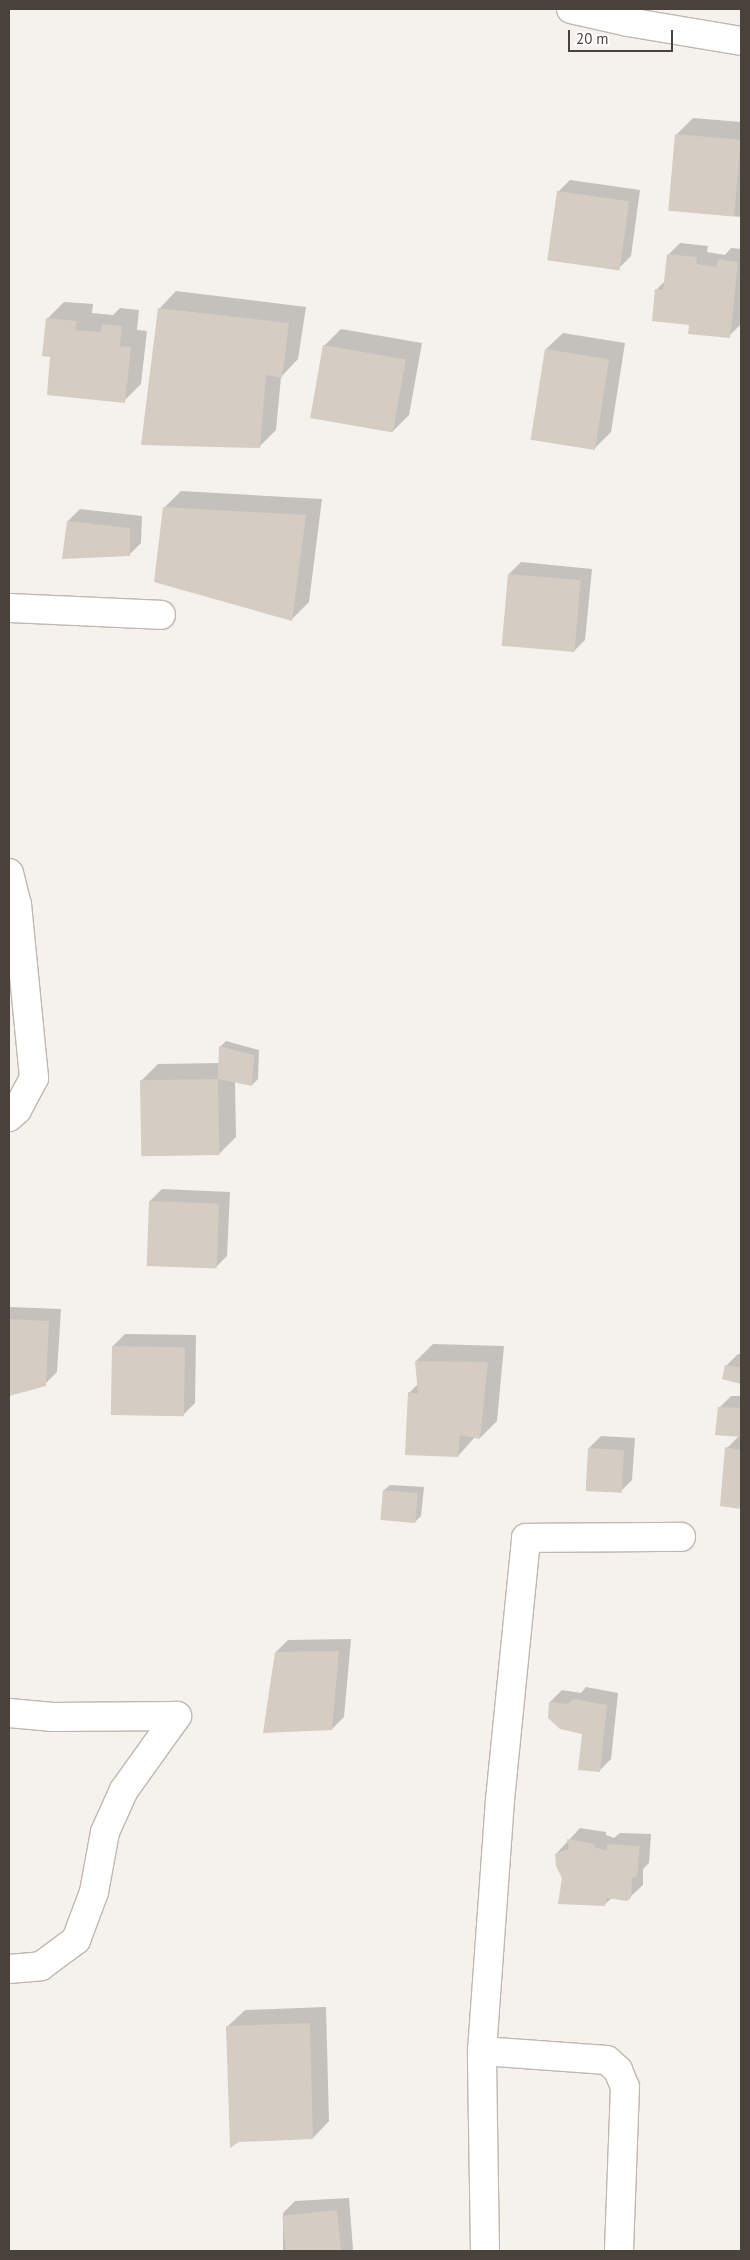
<!DOCTYPE html>
<style>
body{margin:0}
#map{position:relative;width:750px;height:2260px;overflow:hidden;background:#f5f1ec;font-family:"PT Sans",sans-serif}
div>[style]{position:absolute}
.shadow>*{inset:0;background:#0003}
.building>*{inset:0;background:#d5ccc3;transform-origin:0 0}
.roads{filter:drop-shadow(1px 0 #bfb8b0) drop-shadow(-1px 0 #bfb8b0) drop-shadow(0 1px #bfb8b0) drop-shadow(0 -1px #bfb8b0)}
.street>*{height:28px;margin:-14px;padding:0 14px;transform-origin:14px;border-radius:14px;background:#fff}
span{translate:-50% -50%;white-space:nowrap;text-align:center;line-height:1.15;-webkit-text-stroke:4.5px #fff;paint-order:stroke}
.frame{position:absolute;inset:0;border:10px solid #48423b;pointer-events:none}
.scale{position:absolute;left:568px;top:30px;width:105px;height:22px;box-sizing:border-box;border:2px solid #48423b;border-top:0;padding-left:6px;font-size:15px;line-height:18px;white-space:nowrap;color:#48423b;-webkit-text-stroke:4px #fff;paint-order:stroke}
</style>
<div id="map">
<div class="shadow">
<div style="clip-path:polygon(693px 118px,741px 122px,741px 217px,669px 210px,676px 135px)"></div>
<div style="clip-path:polygon(570px 180px,640px 190px,631px 256px,619px 268px,558px 192px)"></div>
<div style="clip-path:polygon(680px 243px,708px 246px,707px 252px,725px 255px,731px 248px,741px 249px,741px 324px,729px 336px,690px 324px,656px 290px,665px 281px,668px 255px)"></div>
<div style="clip-path:polygon(176px 291px,306px 307px,298px 359px,281px 377px,276px 430px,259px 447px,160px 308px)"></div>
<div style="clip-path:polygon(64px 302px,93px 304px,92px 313px,113px 315px,120px 308px,139px 310px,137px 330px,147px 331px,141px 384px,124px 401px,52px 356px,47px 319px)"></div>
<div style="clip-path:polygon(341px 329px,422px 343px,409px 415px,392px 432px,324px 346px)"></div>
<div style="clip-path:polygon(563px 333px,625px 343px,611px 432px,594px 449px,546px 349px)"></div>
<div style="clip-path:polygon(181px 491px,322px 499px,309px 602px,292px 619px,164px 508px)"></div>
<div style="clip-path:polygon(80px 509px,142px 516px,141px 543px,129px 555px,68px 521px)"></div>
<div style="clip-path:polygon(521px 562px,592px 569px,585px 640px,573px 652px,509px 574px)"></div>
<div style="clip-path:polygon(226px 1041px,259px 1050px,258px 1079px,252px 1085px,235px 1081px,236px 1137px,219px 1154px,141px 1081px,158px 1064px,220px 1063px,220px 1047px)"></div>
<div style="clip-path:polygon(162px 1189px,230px 1192px,227px 1256px,215px 1268px,150px 1201px)"></div>
<div style="clip-path:polygon(9px 1307px,61px 1309px,57px 1372px,45px 1384px,9px 1394px)"></div>
<div style="clip-path:polygon(125px 1334px,196px 1335px,195px 1403px,183px 1415px,113px 1346px)"></div>
<div style="clip-path:polygon(433px 1344px,504px 1346px,497px 1421px,480px 1438px,475px 1437px,458px 1456px,409px 1393px,418px 1384px,416px 1361px)"></div>
<div style="clip-path:polygon(738px 1354px,741px 1354px,741px 1382px,724px 1378px,726px 1366px)"></div>
<div style="clip-path:polygon(731px 1396px,741px 1396px,741px 1507px,722px 1505px,727px 1448px,739px 1436px,719px 1408px)"></div>
<div style="clip-path:polygon(601px 1436px,635px 1438px,632px 1480px,620px 1492px,589px 1448px)"></div>
<div style="clip-path:polygon(390px 1485px,424px 1487px,421px 1516px,415px 1522px,384px 1490px)"></div>
<div style="clip-path:polygon(351px 1639px,344px 1717px,332px 1729px,276px 1652px,288px 1640px)"></div>
<div style="clip-path:polygon(586px 1687px,618px 1693px,611px 1759px,599px 1771px,583px 1733px,550px 1702px,562px 1690px,581px 1693px)"></div>
<div style="clip-path:polygon(580px 1828px,606px 1832px,606px 1835px,614px 1838px,620px 1833px,651px 1834px,649px 1863px,643px 1869px,643px 1885px,630px 1897px,612px 1898px,605px 1904px,563px 1878px,556px 1854px)"></div>
<div style="clip-path:polygon(326px 2007px,329px 2121px,313px 2138px,228px 2026px,245px 2010px)"></div>
<div style="clip-path:polygon(349px 2198px,353px 2249px,351px 2251px,283px 2251px,283px 2213px,295px 2201px)"></div>
</div>
<div class="building">
<div style="left:675px;top:134px;width:66px;height:77px;rotate:5deg"></div>
<div style="left:557px;top:191px;width:73px;height:70px;rotate:8deg"></div>
<div style="clip-path:polygon(667px 254px,697px 257px,696px 264px,717px 267px,718px 259px,738px 262px,730px 338px,688px 334px,689px 325px,652px 321px,655px 289px,663px 290px)"></div>
<div style="clip-path:polygon(158px 308px,289px 323px,282px 378px,266px 375px,260px 448px,141px 445px)"></div>
<div style="clip-path:polygon(46px 318px,77px 321px,75px 330px,101px 332px,102px 324px,122px 326px,120px 346px,131px 347px,125px 403px,47px 395px,50px 357px,42px 356px)"></div>
<div style="left:323px;top:345px;width:84px;height:74px;rotate:10deg"></div>
<div style="left:545px;top:349px;width:65px;height:92px;rotate:9deg"></div>
<div style="clip-path:polygon(163px 507px,306px 515px,292px 621px,154px 582px)"></div>
<div style="clip-path:polygon(67px 521px,130px 528px,130px 556px,62px 559px)"></div>
<div style="left:508px;top:574px;width:73px;height:72px;rotate:5deg"></div>
<div style="clip-path:polygon(219px 1046px,254px 1055px,252px 1086px,218px 1079px)"></div>
<div style="left:218px;top:1079px;width:76px;height:78px;rotate:89deg"></div>
<div style="left:149px;top:1201px;width:70px;height:65px;rotate:2deg"></div>
<div style="clip-path:polygon(9px 1319px,49px 1321px,46px 1386px,9px 1396px)"></div>
<div style="left:112px;top:1346px;width:73px;height:69px;rotate:1deg"></div>
<div style="clip-path:polygon(415px 1361px,488px 1362px,480px 1439px,460px 1435px,458px 1457px,405px 1455px,408px 1392px,418px 1394px)"></div>
<div style="clip-path:polygon(725px 1365px,741px 1367px,741px 1384px,722px 1379px)"></div>
<div style="clip-path:polygon(718px 1407px,741px 1408px,741px 1437px,715px 1435px)"></div>
<div style="clip-path:polygon(725px 1447px,741px 1450px,741px 1509px,720px 1506px)"></div>
<div style="left:588px;top:1448px;width:36px;height:43px;rotate:3deg"></div>
<div style="left:383px;top:1490px;width:35px;height:30px;rotate:5deg"></div>
<div style="clip-path:polygon(339px 1651px,332px 1730px,263px 1733px,275px 1652px)"></div>
<div style="clip-path:polygon(573px 1699px,607px 1705px,600px 1772px,578px 1770px,582px 1734px,560px 1729px,548px 1718px,549px 1702px,568px 1704px)"></div>
<div style="clip-path:polygon(567px 1839px,595px 1844px,594px 1847px,607px 1851px,607px 1844px,640px 1846px,637px 1876px,632px 1878px,631px 1898px,627px 1901px,607px 1898px,605px 1906px,558px 1904px,562px 1878px,556px 1866px,555px 1854px,569px 1849px)"></div>
<div style="clip-path:polygon(310px 2023px,313px 2139px,239px 2142px,230px 2148px,226px 2026px)"></div>
<div style="left:337px;top:2210px;width:41px;height:55px;rotate:84deg"></div>
</div>
<div class="roads">
<div class="street">
<div style="left:571px;top:9px;width:58px;rotate:12.8deg"></div>
<div style="left:628px;top:22px;width:115px;rotate:9.5deg"></div>
<div style="left:9px;top:608px;width:152px;rotate:2.6deg"></div>
<div style="left:9px;top:873px;width:32px;rotate:76deg"></div>
<div style="left:17px;top:904px;width:175px;rotate:84.4deg"></div>
<div style="left:34px;top:1078px;width:36px;rotate:118deg"></div>
<div style="left:17px;top:1110px;width:11px;rotate:139deg"></div>
<div style="left:9px;top:1713px;width:44px;rotate:5.2deg"></div>
<div style="left:53px;top:1717px;width:124px;rotate:-0.5deg"></div>
<div style="left:9px;top:1969px;width:32px;rotate:-5deg"></div>
<div style="left:41px;top:1966px;width:44px;rotate:-36.6deg"></div>
<div style="left:76px;top:1940px;width:51px;rotate:-69.4deg"></div>
<div style="left:94px;top:1892px;width:61px;rotate:-79.6deg"></div>
<div style="left:105px;top:1832px;width:46px;rotate:-65.7deg"></div>
<div style="left:124px;top:1790px;width:91px;rotate:-54.4deg"></div>
<div style="left:482px;top:2051px;width:125px;rotate:4.1deg"></div>
<div style="left:607px;top:2060px;width:15px;rotate:42deg"></div>
<div style="left:618px;top:2070px;width:18px;rotate:68deg"></div>
<div style="left:625px;top:2087px;width:164px;rotate:92.1deg"></div>
<div style="left:485px;top:2251px;width:200px;rotate:-90.9deg"></div>
<div style="left:482px;top:2051px;width:252px;rotate:-85.9deg"></div>
<div style="left:500px;top:1800px;width:263px;rotate:-84.3deg"></div>
<div style="left:526px;top:1538px;width:155px;rotate:-0.4deg"></div>
</div>
</div>
<div class="frame"></div>
<div class="scale">20 m</div>
</div>
